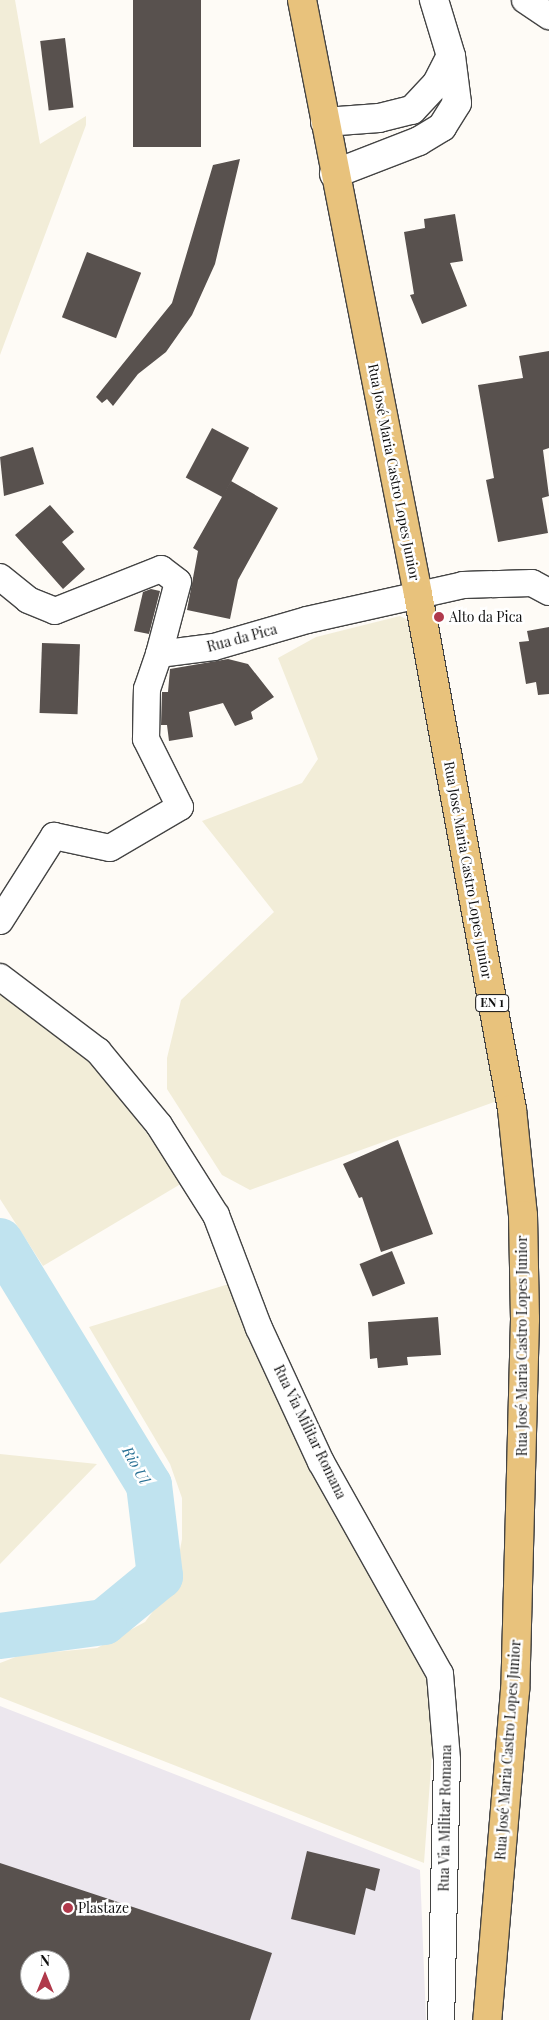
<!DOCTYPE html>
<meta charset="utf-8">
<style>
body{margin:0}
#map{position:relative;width:549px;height:2020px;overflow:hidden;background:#fefbf6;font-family:"Playfair Display",serif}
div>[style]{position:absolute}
.industrial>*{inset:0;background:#ece7ee}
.farmland>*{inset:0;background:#f2edd8}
.river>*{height:46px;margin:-23px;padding:0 23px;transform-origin:23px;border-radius:23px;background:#c0e3ef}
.building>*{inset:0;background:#58514e;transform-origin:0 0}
.roads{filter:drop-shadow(1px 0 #444) drop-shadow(-1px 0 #444) drop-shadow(0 1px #444) drop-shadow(0 -1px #444)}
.minor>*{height:26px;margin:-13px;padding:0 13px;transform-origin:13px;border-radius:13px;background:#fff}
.tertiary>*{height:28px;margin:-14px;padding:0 14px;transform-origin:14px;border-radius:14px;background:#fff}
.primary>*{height:28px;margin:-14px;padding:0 14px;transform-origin:14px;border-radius:14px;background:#e8c27c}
.dots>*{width:14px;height:14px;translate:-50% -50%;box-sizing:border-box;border:2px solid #fff;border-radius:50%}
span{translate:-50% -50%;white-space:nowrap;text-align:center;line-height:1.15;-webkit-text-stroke:5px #fff;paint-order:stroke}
.shield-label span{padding:1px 4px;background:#fff;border:1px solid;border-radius:4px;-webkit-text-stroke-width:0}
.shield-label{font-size:12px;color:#111;font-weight:700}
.street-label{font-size:14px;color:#111}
.poi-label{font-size:14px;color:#111}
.left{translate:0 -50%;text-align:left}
.water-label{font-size:15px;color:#287094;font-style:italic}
.north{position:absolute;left:20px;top:1950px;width:50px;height:50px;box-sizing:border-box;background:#fff;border:1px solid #a0a0a0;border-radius:50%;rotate:0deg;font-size:14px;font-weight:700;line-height:20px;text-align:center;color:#111}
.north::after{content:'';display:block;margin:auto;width:18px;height:22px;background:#b0394b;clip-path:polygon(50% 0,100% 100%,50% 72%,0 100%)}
</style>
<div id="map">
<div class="industrial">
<div style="clip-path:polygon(evenodd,0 1706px,420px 1870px,426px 2020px,0 2020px,0 1706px,30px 1960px,60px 1960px,60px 1990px,30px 1990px,30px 1960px)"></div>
</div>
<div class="farmland">
<div style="clip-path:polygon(0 0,15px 0,40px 144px,86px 116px,86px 125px,0 355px)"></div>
<div style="clip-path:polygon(400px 616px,414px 623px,497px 1101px,250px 1190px,222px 1175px,167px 1089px,167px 1058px,181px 1000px,274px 912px,202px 821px,302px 783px,318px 759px,278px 658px,316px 637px)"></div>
<div style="clip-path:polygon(0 987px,86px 1054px,184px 1182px,43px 1266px,0 1199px)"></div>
<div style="clip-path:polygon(232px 1283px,247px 1337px,291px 1423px,416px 1645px,431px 1693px,434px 1726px,424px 1863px,0 1697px,0 1663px,21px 1655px,97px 1648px,145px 1622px,174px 1583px,182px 1539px,182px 1498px,170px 1464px,89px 1327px)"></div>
<div style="clip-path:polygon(0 1454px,97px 1464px,0 1564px)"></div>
</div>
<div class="river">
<div style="left:0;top:1241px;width:286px;rotate:58.6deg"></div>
<div style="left:149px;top:1485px;width:92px;rotate:83.1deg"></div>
<div style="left:160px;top:1576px;width:72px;rotate:140.6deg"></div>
<div style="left:104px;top:1622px;width:105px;rotate:172.3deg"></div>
</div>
<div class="building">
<div style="left:133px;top:0;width:68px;height:147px"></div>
<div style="left:65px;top:38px;width:70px;height:25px;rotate:83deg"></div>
<div style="clip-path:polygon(240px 159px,215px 264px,192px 315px,166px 352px,138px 374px,113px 406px,107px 399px,102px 403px,96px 397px,172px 303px,213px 165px)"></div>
<div style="clip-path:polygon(455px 214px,463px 261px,450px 263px,467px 306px,422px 324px,410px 295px,414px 294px,404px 232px,425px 228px,424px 219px)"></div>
<div style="left:87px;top:252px;width:58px;height:70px;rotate:21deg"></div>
<div style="clip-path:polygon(549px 351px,549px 448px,543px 450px,549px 496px,542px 498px,548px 533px,498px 542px,486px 480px,494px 478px,478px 385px,523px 378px,519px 356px)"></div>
<div style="left:212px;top:428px;width:42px;height:56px;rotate:28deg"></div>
<div style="clip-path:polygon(33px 447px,44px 484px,4px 496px,0 457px)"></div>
<div style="clip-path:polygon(231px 481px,278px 508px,238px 580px,230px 619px,187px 610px,198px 551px,193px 548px)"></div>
<div style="clip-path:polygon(50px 505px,74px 532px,62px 542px,85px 569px,63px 589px,15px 535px)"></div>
<div style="clip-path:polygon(151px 589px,160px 591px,149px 634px,134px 631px,143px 592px)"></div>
<div style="clip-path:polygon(549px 627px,549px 694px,538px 695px,536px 682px,526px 684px,519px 642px,529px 641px,527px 631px)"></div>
<div style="left:42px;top:643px;width:38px;height:70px;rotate:2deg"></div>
<div style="clip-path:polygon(228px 659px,248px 664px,274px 697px,251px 712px,253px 719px,235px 726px,223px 703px,189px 712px,193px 737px,169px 741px,167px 725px,161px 725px,162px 692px,168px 692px,170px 669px)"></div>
<div style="clip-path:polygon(398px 1140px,433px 1234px,381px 1252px,362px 1197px,359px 1198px,343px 1164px)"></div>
<div style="left:392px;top:1251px;width:35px;height:35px;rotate:68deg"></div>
<div style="clip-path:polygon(438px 1317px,441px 1355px,407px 1357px,408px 1365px,378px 1368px,377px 1358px,370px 1359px,368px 1322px)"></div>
<div style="clip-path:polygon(307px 1851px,380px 1869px,375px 1891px,366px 1888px,355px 1935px,291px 1919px)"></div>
<div style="clip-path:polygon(evenodd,0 1863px,272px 1953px,250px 2020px,0 2020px,0 1863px,30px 1960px,60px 1960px,60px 1990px,30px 1990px,30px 1960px)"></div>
</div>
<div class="roads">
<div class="minor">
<div style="left:525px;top:0;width:29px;rotate:34deg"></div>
<div style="left:0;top:577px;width:36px;rotate:39deg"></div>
<div style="left:28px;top:600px;width:29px;rotate:22deg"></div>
<div style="left:55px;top:611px;width:114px;rotate:-21.6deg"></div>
<div style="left:161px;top:569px;width:21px;rotate:37deg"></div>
<div style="left:178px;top:582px;width:74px;rotate:104.8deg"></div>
<div style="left:159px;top:654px;width:55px;rotate:-7.3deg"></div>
<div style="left:214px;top:647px;width:97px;rotate:-16.2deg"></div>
<div style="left:307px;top:620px;width:160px;rotate:-12.6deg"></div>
<div style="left:463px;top:585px;width:69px;rotate:-1.7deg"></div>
<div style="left:532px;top:583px;width:19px;rotate:28deg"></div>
<div style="left:0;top:921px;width:101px;rotate:-57.6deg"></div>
<div style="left:54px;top:836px;width:57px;rotate:12.1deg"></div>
<div style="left:110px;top:848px;width:81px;rotate:-30.4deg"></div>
<div style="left:180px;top:807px;width:76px;rotate:-116.6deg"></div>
<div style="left:146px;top:739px;width:50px;rotate:-88.9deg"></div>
<div style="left:147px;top:689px;width:37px;rotate:-71deg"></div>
<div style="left:0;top:977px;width:123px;rotate:37.1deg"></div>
<div style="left:98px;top:1051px;width:96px;rotate:50.5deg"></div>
<div style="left:159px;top:1125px;width:107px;rotate:57.7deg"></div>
<div style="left:216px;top:1215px;width:121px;rotate:69.2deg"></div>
<div style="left:259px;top:1328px;width:148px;rotate:65.2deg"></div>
<div style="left:321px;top:1462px;width:243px;rotate:60.7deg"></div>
<div style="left:440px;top:1674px;width:86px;rotate:85.3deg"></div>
<div style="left:447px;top:1760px;width:260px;rotate:91.3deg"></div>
</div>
<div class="tertiary">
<div style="left:325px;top:122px;width:54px;rotate:-4.2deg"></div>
<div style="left:379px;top:118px;width:34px;rotate:-14deg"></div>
<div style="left:412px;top:110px;width:37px;rotate:-47deg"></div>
<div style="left:437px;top:83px;width:30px;rotate:-63deg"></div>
<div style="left:334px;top:174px;width:91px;rotate:-21.2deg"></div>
<div style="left:419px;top:141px;width:27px;rotate:-31deg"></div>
<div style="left:442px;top:127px;width:28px;rotate:-58deg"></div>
<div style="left:457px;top:103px;width:47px;rotate:-97.3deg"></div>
<div style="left:451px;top:56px;width:59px;rotate:-106.9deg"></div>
</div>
<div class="primary">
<div style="left:302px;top:0;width:605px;rotate:78.95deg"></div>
<div style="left:418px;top:594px;width:524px;rotate:79.66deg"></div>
<div style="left:512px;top:1109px;width:107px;rotate:84.1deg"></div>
<div style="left:523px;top:1215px;width:104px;rotate:88.9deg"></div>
<div style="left:525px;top:1319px;width:371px;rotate:91.5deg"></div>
<div style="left:515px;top:1690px;width:331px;rotate:94.8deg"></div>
</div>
</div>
<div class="dots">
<div style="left:439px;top:617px;background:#b0394b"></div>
<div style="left:68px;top:1908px;background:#b0394b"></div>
</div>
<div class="shield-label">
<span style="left:492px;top:1003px">EN 1</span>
</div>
<div class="street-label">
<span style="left:394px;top:472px;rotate:79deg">Rua José Maria Castro Lopes Junior</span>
<span style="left:242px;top:638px;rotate:-15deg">Rua da Pica</span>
<span style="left:468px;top:870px;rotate:80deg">Rua José Maria Castro Lopes Junior</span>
<span style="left:522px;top:1346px;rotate:-90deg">Rua José Maria Castro Lopes Junior</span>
<span style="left:310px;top:1432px;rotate:64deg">Rua Via Militar Romana</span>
<span style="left:508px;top:1750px;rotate:-86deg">Rua José Maria Castro Lopes Junior</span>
<span style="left:445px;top:1818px;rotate:-89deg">Rua Via Militar Romana</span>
</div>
<div class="poi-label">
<span class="left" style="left:449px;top:617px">Alto da Pica</span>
<span class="left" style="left:78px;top:1908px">Plastaze</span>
</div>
<div class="water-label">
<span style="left:136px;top:1465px;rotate:61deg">Rio Ul</span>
</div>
<div class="north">N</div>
</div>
